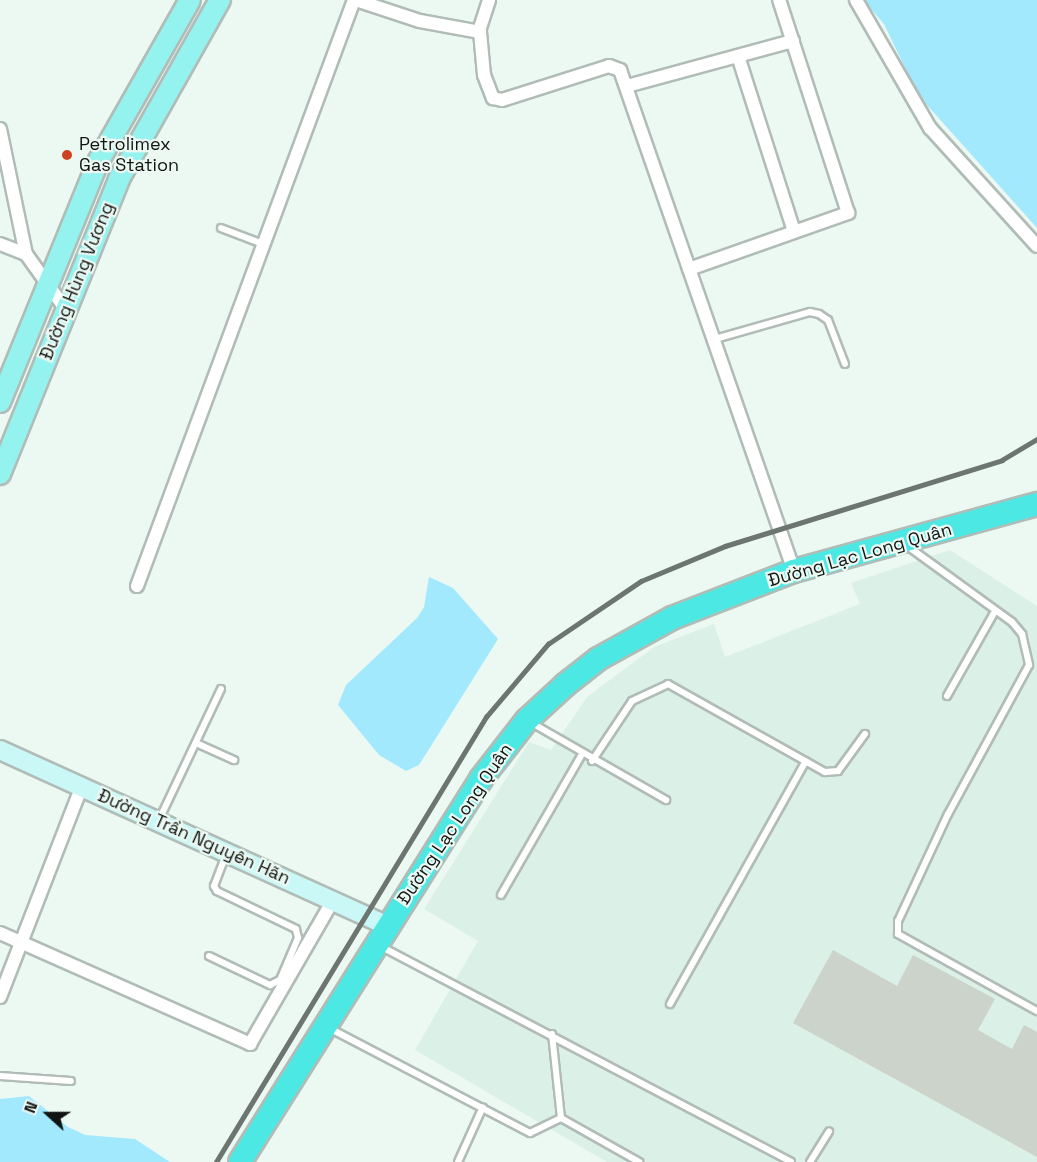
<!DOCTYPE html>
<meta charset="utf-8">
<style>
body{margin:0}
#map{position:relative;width:1037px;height:1162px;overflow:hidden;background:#ecf9f3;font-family:"Space Grotesk",sans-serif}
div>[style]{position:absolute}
.built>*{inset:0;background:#dbf0e6}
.water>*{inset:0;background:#a3e9fe}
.building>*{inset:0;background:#ccd3ca}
.roads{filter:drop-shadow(2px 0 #b1bcb7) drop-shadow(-2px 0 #b1bcb7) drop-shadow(0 2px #b1bcb7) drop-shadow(0 -2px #b1bcb7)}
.lane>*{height:6px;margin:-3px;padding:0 3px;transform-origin:3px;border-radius:3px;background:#fff}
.street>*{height:12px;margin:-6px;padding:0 6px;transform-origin:6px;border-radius:6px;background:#fff}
.secondary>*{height:18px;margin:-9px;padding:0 9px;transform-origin:9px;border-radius:9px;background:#c9f8f7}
.primary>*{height:20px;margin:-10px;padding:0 10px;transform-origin:10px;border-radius:10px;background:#94f2ef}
.highway>*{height:22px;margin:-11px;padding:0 11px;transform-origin:11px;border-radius:11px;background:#4ce9e4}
.rail>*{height:4.5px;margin:-2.25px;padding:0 2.25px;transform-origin:2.25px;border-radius:2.25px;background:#6d7571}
.dots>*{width:16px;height:16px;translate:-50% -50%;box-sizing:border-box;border:3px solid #ecf9f3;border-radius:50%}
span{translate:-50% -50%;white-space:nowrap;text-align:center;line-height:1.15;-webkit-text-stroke:4.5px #ecf9f3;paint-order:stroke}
.poi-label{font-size:18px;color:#101412}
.left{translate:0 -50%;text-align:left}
.street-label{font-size:18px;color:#101412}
.north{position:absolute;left:18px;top:1084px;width:60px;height:60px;-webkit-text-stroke:4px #ecf9f3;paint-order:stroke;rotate:291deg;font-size:16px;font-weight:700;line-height:24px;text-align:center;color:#101412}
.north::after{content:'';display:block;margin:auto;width:21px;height:27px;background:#101412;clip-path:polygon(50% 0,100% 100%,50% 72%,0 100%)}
</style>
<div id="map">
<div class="built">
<div style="clip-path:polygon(950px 550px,1037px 606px,1037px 1162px,607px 1162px,415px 1050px,478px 941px,424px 909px,529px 742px,551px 750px,587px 697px,654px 647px,714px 624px,725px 657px,860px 604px,851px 583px)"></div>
</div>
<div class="water">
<div style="clip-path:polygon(863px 0,1037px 0,1037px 228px,918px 95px,884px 24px)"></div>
<div style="clip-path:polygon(429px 577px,453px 588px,498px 639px,419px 765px,406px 771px,379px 755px,338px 705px,346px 685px,417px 618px,424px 607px)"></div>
<div style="clip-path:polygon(29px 1096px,68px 1127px,85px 1135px,135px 1139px,170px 1162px,0 1162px,0 1099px)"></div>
</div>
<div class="building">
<div style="clip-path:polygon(833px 950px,897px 986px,913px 955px,995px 999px,978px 1030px,1012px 1049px,1024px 1025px,1037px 1032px,1037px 1157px,793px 1023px)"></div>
</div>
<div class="roads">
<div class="lane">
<div style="left:221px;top:228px;width:45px;rotate:20.9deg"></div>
<div style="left:715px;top:339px;width:99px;rotate:-15.9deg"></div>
<div style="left:810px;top:312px;width:9px;rotate:13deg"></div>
<div style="left:819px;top:314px;width:11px;rotate:34deg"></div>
<div style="left:828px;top:320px;width:47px;rotate:68.9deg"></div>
<div style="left:906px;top:545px;width:131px;rotate:36deg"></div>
<div style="left:1012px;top:622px;width:16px;rotate:50deg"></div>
<div style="left:1022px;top:634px;width:32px;rotate:77deg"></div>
<div style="left:1029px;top:665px;width:170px;rotate:118.5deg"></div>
<div style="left:948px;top:814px;width:118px;rotate:115deg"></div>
<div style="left:898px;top:921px;width:13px;rotate:90deg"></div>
<div style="left:898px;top:934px;width:159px;rotate:29deg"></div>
<div style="left:947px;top:696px;width:98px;rotate:-60.5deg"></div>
<div style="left:530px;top:722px;width:157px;rotate:29.8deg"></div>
<div style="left:196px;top:743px;width:42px;rotate:24.1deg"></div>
<div style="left:592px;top:761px;width:72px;rotate:-56.3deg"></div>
<div style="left:632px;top:701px;width:40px;rotate:-25deg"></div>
<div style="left:668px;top:684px;width:180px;rotate:29.3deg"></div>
<div style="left:825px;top:772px;width:13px;rotate:-4deg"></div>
<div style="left:838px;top:771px;width:46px;rotate:-53.9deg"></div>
<div style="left:159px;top:820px;width:145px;rotate:-64.7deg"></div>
<div style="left:501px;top:895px;width:160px;rotate:-60.1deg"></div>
<div style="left:380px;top:946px;width:464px;rotate:27.7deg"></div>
<div style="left:209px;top:956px;width:68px;rotate:25.4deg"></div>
<div style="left:270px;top:985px;width:11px;rotate:-27deg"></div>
<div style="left:280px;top:980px;width:46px;rotate:-66.8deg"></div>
<div style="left:298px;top:938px;width:9px;rotate:-103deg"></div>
<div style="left:296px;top:929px;width:88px;rotate:-154.3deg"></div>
<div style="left:217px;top:891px;width:6px;rotate:-121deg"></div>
<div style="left:214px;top:886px;width:33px;rotate:-69deg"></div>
<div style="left:670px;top:1004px;width:278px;rotate:-60.8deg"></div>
<div style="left:329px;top:1028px;width:227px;rotate:27.6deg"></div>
<div style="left:530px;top:1133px;width:34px;rotate:-26deg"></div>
<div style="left:552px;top:1034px;width:84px;rotate:83.9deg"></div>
<div style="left:561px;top:1118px;width:90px;rotate:29.4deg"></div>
<div style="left:0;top:1076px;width:71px;rotate:4deg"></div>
<div style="left:458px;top:1162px;width:60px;rotate:-65.6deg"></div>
<div style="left:810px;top:1162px;width:36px;rotate:-58deg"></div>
</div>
<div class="street">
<div style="left:356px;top:0;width:67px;rotate:18.2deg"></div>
<div style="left:420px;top:21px;width:61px;rotate:10.4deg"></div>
<div style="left:480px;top:32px;width:43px;rotate:84.7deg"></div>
<div style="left:484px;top:75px;width:25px;rotate:69deg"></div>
<div style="left:493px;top:98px;width:9px;rotate:13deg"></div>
<div style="left:502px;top:100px;width:112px;rotate:-17.6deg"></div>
<div style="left:609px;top:66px;width:12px;rotate:20deg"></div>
<div style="left:620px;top:70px;width:530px;rotate:70.85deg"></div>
<div style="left:856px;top:0;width:148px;rotate:60deg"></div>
<div style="left:930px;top:128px;width:159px;rotate:47.8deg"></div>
<div style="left:479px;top:31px;width:33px;rotate:-72deg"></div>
<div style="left:738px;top:56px;width:184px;rotate:72.3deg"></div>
<div style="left:627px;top:86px;width:172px;rotate:-15.2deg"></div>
<div style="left:0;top:129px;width:128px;rotate:78.3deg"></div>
<div style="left:26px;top:254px;width:65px;rotate:54.4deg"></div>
<div style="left:0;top:244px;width:28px;rotate:21deg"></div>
<div style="left:689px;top:269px;width:169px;rotate:-19.4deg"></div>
<div style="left:848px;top:213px;width:224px;rotate:-107.9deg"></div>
<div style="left:137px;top:586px;width:625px;rotate:-69.68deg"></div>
<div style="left:0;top:933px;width:274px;rotate:23.9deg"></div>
<div style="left:250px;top:1044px;width:166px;rotate:-60deg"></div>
<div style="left:0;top:997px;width:226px;rotate:-68.8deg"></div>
</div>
<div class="secondary">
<div style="left:0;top:750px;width:426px;rotate:24.4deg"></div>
</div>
<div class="primary">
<div style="left:0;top:402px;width:259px;rotate:-67.8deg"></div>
<div style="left:98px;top:162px;width:186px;rotate:-60.4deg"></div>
<div style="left:0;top:474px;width:318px;rotate:-68deg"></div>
<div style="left:119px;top:179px;width:206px;rotate:-60.6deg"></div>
</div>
<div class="highway">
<div style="left:240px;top:1162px;width:453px;rotate:-57.8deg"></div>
<div style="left:481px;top:779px;width:75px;rotate:-52.1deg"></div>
<div style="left:527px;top:720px;width:52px;rotate:-42.6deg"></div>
<div style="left:565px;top:685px;width:42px;rotate:-38.2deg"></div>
<div style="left:598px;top:659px;width:85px;rotate:-29deg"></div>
<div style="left:672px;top:618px;width:131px;rotate:-21.1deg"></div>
<div style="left:794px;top:571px;width:252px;rotate:-15.4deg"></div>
</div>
</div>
<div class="rail">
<div style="left:216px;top:1162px;width:521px;rotate:-58.75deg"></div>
<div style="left:486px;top:717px;width:96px;rotate:-49.7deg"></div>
<div style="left:548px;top:644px;width:112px;rotate:-34.1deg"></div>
<div style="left:641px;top:581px;width:91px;rotate:-22.6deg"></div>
<div style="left:725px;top:546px;width:290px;rotate:-17.2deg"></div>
<div style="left:1002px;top:460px;width:41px;rotate:-31deg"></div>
</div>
<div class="dots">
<div style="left:67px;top:155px;background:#cd4321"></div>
</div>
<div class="poi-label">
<span class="left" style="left:79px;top:155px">Petrolimex<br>Gas Station</span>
</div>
<div class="street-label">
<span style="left:77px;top:281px;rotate:-68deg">Đường Hùng Vương</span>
<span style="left:860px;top:555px;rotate:-16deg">Đường Lạc Long Quân</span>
<span style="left:455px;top:824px;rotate:-56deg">Đường Lạc Long Quân</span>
<span style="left:194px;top:837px;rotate:24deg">Đường Trần Nguyên Hãn</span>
</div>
<div class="north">N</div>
</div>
